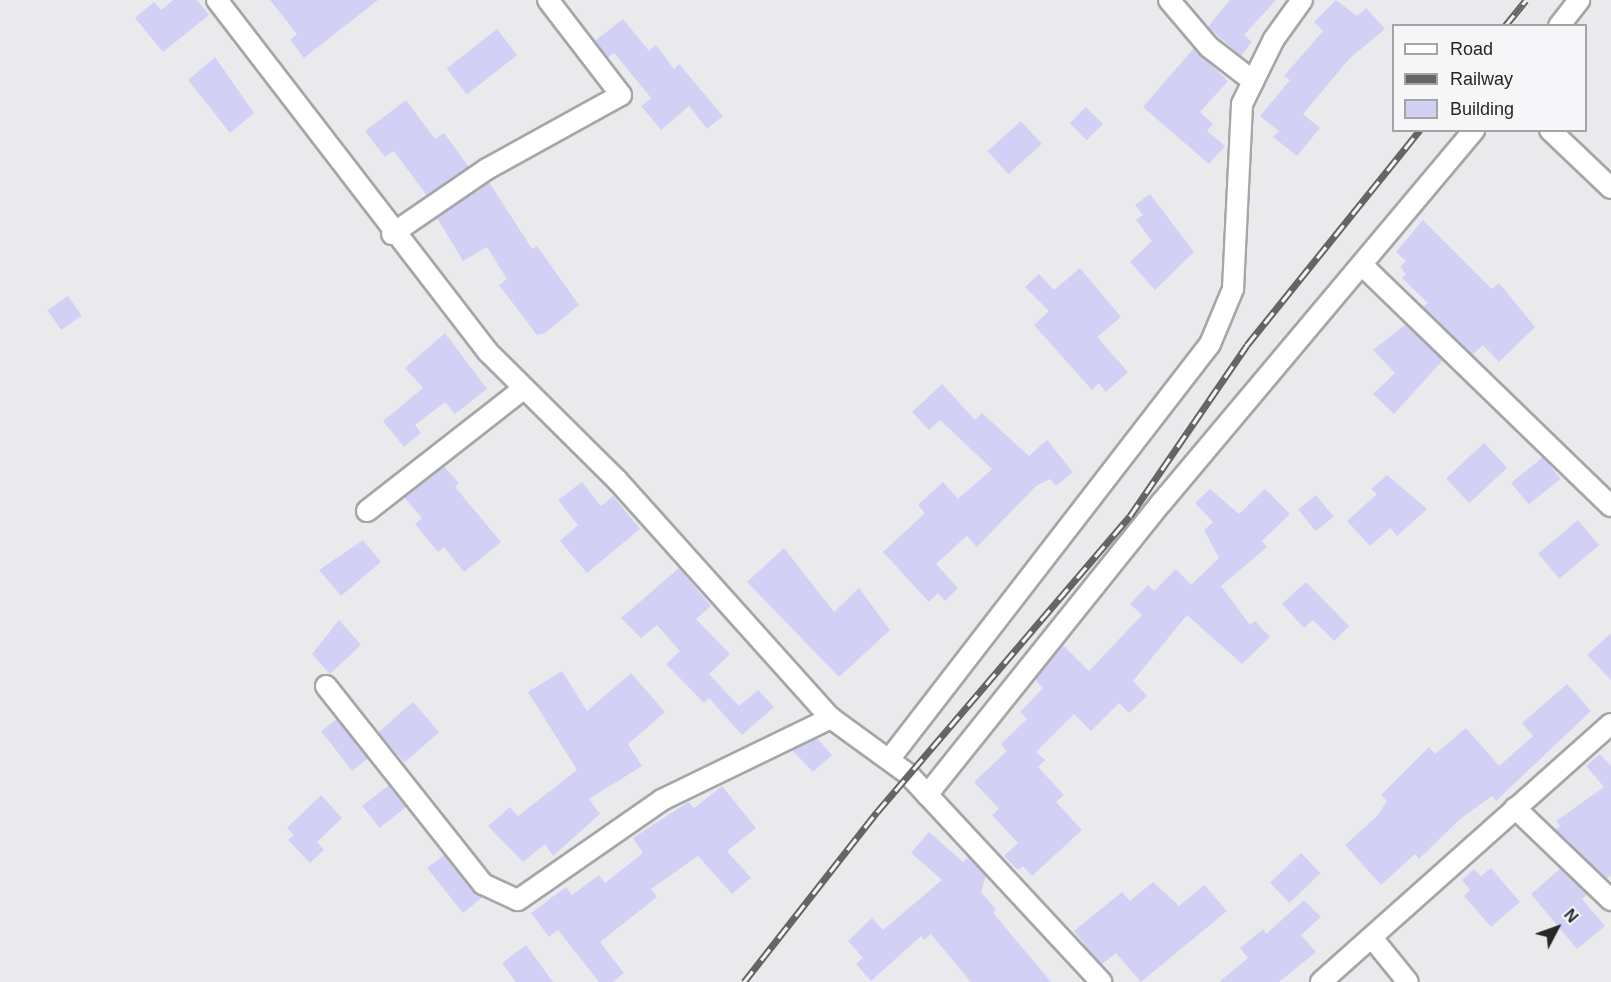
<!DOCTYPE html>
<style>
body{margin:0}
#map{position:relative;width:1611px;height:982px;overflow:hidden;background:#eaeaed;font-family:Arial,sans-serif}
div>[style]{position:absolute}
.building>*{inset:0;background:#d2d1f5;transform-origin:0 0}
.roads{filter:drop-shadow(2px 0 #a6a6a8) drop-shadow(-2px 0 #a6a6a8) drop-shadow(0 2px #a6a6a8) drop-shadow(0 -2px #a6a6a8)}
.street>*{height:20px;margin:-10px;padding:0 10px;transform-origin:10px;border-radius:10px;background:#fff}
.rail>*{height:7px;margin-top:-3.5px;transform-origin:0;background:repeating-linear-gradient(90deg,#f7f7fa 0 14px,#656566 0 28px);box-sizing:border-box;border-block:2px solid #656566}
span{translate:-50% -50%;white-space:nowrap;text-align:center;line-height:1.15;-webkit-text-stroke:4.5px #f7f7fa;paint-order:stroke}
.legend{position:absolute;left:1392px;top:24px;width:195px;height:108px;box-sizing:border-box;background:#f7f7fa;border:2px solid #a4a4a6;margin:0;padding:8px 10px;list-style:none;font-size:18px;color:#272728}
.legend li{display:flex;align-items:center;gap:12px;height:30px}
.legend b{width:30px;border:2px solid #a4a4a6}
.north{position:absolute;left:1527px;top:898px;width:60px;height:60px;-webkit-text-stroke:4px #f7f7fa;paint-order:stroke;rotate:49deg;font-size:16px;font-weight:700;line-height:24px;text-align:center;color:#272728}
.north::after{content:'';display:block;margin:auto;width:21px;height:27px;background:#272728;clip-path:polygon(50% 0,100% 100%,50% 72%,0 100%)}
</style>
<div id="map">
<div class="building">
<div style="clip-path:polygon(173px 0,197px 0,209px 15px,163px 52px,135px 18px,154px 2px,161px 10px)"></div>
<div style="clip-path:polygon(270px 0,378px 0,304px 58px,290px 40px,297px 34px)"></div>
<div style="clip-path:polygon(1230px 0,1276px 0,1244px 35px,1252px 42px,1241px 56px,1208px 27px)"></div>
<div style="clip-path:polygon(1336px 0,1357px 16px,1366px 8px,1385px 29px,1350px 58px,1303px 114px,1320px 128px,1297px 156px,1273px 137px,1279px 131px,1260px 116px,1290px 80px,1284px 76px,1323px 31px,1314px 22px)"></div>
<div style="clip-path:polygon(623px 19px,649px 51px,656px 45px,674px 69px,679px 64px,723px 116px,707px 129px,689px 106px,661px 130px,641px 106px,651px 98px,614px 53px,607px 58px,595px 41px)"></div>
<div style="left:497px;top:29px;width:33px;height:64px;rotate:52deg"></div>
<div style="clip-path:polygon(1194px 48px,1228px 81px,1200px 112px,1213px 124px,1207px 131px,1225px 146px,1209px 164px,1143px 107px)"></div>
<div style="clip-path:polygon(215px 57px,254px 113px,230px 133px,188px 80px)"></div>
<div style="clip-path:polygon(406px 100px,435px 139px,444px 133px,469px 167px,427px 196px,394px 151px,385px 157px,365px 131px)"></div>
<div style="left:1086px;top:107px;width:24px;height:23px;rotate:45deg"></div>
<div style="left:1021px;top:121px;width:31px;height:45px;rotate:48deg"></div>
<div style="clip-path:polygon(489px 182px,532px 249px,537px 246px,579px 305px,545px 333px,537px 335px,499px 285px,507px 279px,487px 247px,463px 261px,437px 218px)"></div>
<div style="clip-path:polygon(1150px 194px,1194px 252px,1155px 290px,1130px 262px,1152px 241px,1136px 220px,1143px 215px,1135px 205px)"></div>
<div style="clip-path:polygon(1423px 220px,1492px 289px,1499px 283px,1535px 327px,1499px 362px,1483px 345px,1472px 355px,1423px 307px,1428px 303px,1402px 278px,1406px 274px,1400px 267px,1406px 261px,1396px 252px)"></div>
<div style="clip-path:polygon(1080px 268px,1121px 317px,1097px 337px,1128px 372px,1106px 392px,1099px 383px,1092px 390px,1034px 325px,1049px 311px,1025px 287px,1039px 274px,1054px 290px)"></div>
<div style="left:68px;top:296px;width:24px;height:25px;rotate:55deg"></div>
<div style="clip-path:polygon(1406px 324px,1443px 360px,1394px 414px,1373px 394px,1395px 373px,1373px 350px)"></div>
<div style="clip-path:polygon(445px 333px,487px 389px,455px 414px,445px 402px,415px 425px,421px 433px,404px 447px,383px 421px,423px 388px,405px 368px)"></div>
<div style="clip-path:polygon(942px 384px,975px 420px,982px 413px,1029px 456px,1047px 440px,1073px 472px,1056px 486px,1050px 479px,1036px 486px,977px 547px,967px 536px,936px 564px,958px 588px,945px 601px,938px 593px,929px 602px,883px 552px,925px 513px,918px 505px,943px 482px,958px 499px,992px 469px,940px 420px,929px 430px,912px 412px)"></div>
<div style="left:1484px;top:443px;width:34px;height:52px;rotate:47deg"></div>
<div style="left:1543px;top:457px;width:28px;height:41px;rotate:51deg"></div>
<div style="clip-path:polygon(444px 466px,459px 483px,455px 487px,501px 542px,464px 572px,444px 547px,438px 552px,415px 524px,422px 518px,404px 497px)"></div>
<div style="clip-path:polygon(1387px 475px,1427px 509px,1397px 536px,1390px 528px,1370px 546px,1347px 521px,1377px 494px,1371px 489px)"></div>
<div style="clip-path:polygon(582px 482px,601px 506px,613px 496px,640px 529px,587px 573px,560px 541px,578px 525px,558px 500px)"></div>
<div style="clip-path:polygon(1210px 489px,1239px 514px,1265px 489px,1290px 514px,1262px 541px,1267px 547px,1221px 586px,1250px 625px,1255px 621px,1270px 637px,1242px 664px,1187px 615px,1133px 681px,1147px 696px,1129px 713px,1119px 703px,1091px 731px,1074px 714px,1036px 752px,1045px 760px,1038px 767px,1064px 795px,1056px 802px,1082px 830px,1032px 876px,1023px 866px,1018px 870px,1004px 856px,1018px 843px,992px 815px,999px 809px,974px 782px,1007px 751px,1001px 744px,1027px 719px,1020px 712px,1043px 688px,1035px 679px,1063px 645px,1089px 671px,1142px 615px,1130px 604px,1148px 585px,1154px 591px,1176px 569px,1191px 585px,1219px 558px,1204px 530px,1213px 522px,1195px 503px)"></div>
<div style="left:1316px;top:495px;width:28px;height:23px;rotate:51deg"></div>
<div style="left:1578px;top:520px;width:33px;height:52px;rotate:50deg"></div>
<div style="clip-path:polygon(363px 540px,381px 562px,341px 596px,319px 570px)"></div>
<div style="clip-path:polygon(784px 548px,834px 612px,859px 588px,890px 630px,839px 677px,747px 582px)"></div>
<div style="clip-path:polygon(679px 568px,711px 606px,696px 619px,730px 654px,709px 674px,739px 706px,758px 690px,774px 707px,742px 735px,709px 698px,704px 703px,666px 664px,680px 651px,657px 625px,641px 638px,621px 618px)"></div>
<div style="clip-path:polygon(1306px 582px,1349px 626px,1334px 641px,1313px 620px,1304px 628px,1282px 604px)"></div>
<div style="clip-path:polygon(339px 620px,361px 645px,330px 674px,312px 654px)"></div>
<div style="clip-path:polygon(1611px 633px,1611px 680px,1587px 655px)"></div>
<div style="clip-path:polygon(562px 671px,587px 711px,631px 673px,665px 712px,628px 744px,642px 766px,589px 799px,600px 814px,553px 856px,545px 844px,523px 862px,488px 826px,510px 807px,518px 816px,577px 770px,528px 692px)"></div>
<div style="clip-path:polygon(1567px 684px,1591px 711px,1496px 801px,1492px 796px,1460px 819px,1419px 859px,1415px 854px,1381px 885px,1345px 845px,1378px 815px,1387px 801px,1381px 795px,1429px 747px,1435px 754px,1466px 728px,1499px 766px,1533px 736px,1522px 723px)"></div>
<div style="left:413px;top:702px;width:40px;height:46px;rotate:49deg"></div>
<div style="left:337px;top:719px;width:50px;height:20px;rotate:52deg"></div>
<div style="clip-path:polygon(817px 738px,832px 755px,813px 772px,792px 750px)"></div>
<div style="clip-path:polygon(1600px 754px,1611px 766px,1611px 875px,1606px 879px,1555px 830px,1560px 826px,1556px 821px,1604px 787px,1586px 766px)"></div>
<div style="left:389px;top:785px;width:28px;height:34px;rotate:52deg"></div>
<div style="clip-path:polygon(722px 786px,756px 828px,727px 851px,751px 878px,732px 894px,698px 856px,651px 889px,657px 897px,600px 942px,624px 973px,613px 982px,599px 982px,558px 930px,549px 937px,531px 913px,566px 887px,572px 895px,599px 875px,605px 883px,643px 853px,633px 838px,688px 802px,694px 808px)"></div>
<div style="clip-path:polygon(321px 795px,342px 818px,317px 842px,324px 850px,310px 863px,288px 840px,294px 835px,287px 828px)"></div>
<div style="clip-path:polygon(929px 832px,963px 862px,969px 857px,986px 876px,981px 892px,996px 910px,993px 913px,1051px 982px,971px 982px,931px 934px,924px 940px,921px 936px,871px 981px,856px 964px,863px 958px,848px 941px,872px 918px,883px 930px,942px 880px,911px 853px)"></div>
<div style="left:1301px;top:853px;width:28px;height:43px;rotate:46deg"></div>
<div style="clip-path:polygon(444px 855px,483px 897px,463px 913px,427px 868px)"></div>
<div style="clip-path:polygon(1491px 868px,1520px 902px,1491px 927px,1464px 896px,1470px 890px,1462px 880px,1474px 869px,1481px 876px)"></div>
<div style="clip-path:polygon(1561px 868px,1588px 894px,1582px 899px,1605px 926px,1577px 949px,1531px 894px)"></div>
<div style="clip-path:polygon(1153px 882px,1179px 906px,1204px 885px,1227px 911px,1141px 982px,1116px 953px,1101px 965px,1074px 931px,1122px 892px,1130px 901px)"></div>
<div style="clip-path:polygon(1304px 900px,1321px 917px,1301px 935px,1316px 952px,1279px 982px,1219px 982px,1248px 958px,1240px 948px,1263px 929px,1266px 934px)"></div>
<div style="clip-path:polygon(526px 945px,553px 982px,516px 982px,502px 963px)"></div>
</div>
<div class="roads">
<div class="street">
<div style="left:217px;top:0;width:444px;rotate:52.4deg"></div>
<div style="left:488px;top:352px;width:183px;rotate:44.8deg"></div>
<div style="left:618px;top:481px;width:319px;rotate:48.1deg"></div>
<div style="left:831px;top:718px;width:95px;rotate:36deg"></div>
<div style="left:908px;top:774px;width:284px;rotate:47.1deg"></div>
<div style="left:1169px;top:0;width:62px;rotate:49.6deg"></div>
<div style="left:1209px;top:47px;width:56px;rotate:37.7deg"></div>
<div style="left:1559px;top:26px;width:33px;rotate:-52deg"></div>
<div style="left:1550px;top:130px;width:84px;rotate:43.6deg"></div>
<div style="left:392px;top:234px;width:115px;rotate:-34.4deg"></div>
<div style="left:487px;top:169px;width:153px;rotate:-28.9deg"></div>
<div style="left:621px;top:95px;width:120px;rotate:-127.5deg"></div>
<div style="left:1363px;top:266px;width:345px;rotate:44.1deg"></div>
<div style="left:367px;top:511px;width:197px;rotate:-38deg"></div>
<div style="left:326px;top:686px;width:253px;rotate:51.6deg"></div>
<div style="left:483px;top:884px;width:38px;rotate:25deg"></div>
<div style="left:518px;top:900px;width:175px;rotate:-34.8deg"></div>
<div style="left:662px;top:800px;width:188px;rotate:-25.9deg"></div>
<div style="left:891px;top:757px;width:522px;rotate:-52.32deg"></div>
<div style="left:1210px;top:344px;width:60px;rotate:-67.3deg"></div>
<div style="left:1233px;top:289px;width:185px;rotate:-87.2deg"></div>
<div style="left:1242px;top:104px;width:72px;rotate:-63.8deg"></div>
<div style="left:1274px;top:39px;width:48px;rotate:-54.3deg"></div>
<div style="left:927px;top:795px;width:376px;rotate:-51.3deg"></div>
<div style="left:1162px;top:502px;width:486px;rotate:-50deg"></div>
<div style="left:1515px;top:808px;width:133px;rotate:43.8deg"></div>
<div style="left:1373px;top:939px;width:55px;rotate:50.9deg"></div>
<div style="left:1321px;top:982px;width:388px;rotate:-41.7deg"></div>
</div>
</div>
<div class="rail">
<div style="left:1505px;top:26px;width:33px;rotate:-51deg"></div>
<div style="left:744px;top:982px;width:216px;rotate:-52deg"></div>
<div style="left:877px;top:812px;width:389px;rotate:-49.5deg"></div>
<div style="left:1130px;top:516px;width:207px;rotate:-55.6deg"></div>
<div style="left:1247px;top:345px;width:276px;rotate:-51.2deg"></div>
</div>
<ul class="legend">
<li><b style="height:8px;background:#fff"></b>Road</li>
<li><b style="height:8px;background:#656566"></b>Railway</li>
<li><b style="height:16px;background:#d2d1f5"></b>Building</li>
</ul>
<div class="north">N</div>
</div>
